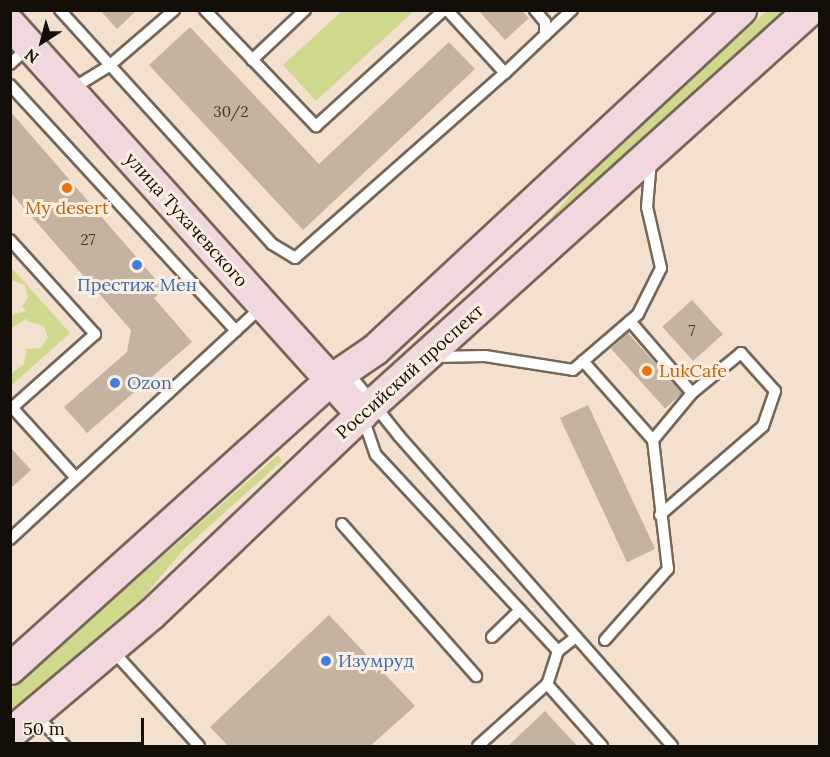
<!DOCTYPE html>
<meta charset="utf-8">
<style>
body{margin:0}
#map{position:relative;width:830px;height:757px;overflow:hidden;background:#f3e0ce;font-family:Lora,serif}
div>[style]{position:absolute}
.green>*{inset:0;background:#d0d88e}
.building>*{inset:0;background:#c5b3a2;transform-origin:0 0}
.roads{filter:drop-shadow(2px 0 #766656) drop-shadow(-2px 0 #766656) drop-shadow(0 2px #766656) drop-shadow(0 -2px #766656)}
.lane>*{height:10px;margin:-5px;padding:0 5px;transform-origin:5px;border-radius:5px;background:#fff}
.secondary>*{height:30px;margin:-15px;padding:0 15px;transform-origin:15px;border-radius:15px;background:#f0d8de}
.dots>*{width:16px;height:16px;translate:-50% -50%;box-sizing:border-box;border:3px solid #fdeee0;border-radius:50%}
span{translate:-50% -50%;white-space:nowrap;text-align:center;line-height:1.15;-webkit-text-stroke:6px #fdeee0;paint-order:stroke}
.number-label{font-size:15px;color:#40372e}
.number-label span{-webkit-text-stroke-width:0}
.food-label{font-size:18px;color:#c56008}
.left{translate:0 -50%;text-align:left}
.street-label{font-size:18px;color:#140e08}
.shop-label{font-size:18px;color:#366cbe}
.frame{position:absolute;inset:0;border:12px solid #140e08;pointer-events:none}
.north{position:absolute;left:12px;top:12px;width:60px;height:60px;-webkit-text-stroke:4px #fdeee0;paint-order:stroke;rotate:216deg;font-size:16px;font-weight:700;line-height:24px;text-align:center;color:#140e08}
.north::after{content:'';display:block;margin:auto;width:21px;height:27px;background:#140e08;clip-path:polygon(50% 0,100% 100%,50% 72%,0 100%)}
.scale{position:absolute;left:12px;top:718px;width:132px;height:27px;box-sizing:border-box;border:3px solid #140e08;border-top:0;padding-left:8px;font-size:18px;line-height:21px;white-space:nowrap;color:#140e08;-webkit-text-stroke:4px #fdeee0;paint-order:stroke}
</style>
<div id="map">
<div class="green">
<div style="clip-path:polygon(342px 11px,413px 12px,316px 101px,283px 65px)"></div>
<div style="clip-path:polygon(767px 11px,793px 11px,399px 371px,393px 364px,545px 225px,590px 172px)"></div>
<div style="clip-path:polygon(10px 266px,70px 333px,11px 386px,11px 374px,24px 364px,27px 349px,41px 348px,48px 338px,44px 326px,27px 321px,28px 318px,11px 328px,11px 315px,27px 311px,22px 307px,28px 297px,25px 285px,11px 280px)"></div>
<div style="clip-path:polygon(278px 455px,282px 461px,184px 549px,141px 600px,11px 713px,11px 689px)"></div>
</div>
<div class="building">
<div style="clip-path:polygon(100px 10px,137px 10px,117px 29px)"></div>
<div style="clip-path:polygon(478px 10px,521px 10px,529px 18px,505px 40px)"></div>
<div style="clip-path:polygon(190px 27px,319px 164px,449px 42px,475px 69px,303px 230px,149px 65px)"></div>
<div style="clip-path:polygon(10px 111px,164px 289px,154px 298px,192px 342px,87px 433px,64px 407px,127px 352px,131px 330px,10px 192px)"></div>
<div style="left:692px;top:300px;width:46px;height:40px;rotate:48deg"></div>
<div style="left:628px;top:333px;width:81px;height:23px;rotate:48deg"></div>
<div style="left:588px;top:405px;width:159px;height:31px;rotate:65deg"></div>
<div style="clip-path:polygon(10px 447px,31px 470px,10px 489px)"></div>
<div style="clip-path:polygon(329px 615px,415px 706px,369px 747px,229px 747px,210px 727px)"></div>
<div style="clip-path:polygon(545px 711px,578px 747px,507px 747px)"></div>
</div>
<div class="roads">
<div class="lane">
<div style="left:60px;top:10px;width:316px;rotate:47.8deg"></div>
<div style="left:272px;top:244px;width:27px;rotate:31deg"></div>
<div style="left:295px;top:258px;width:280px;rotate:-41.4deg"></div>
<div style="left:505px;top:73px;width:86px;rotate:-132.6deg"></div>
<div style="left:205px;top:10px;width:161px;rotate:46.3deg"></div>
<div style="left:316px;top:126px;width:173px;rotate:-42.2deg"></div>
<div style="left:545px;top:35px;width:37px;rotate:-43deg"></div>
<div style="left:252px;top:60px;width:73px;rotate:-43.3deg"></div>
<div style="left:10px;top:64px;width:24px;rotate:-42deg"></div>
<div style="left:505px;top:73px;width:55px;rotate:-43.5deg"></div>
<div style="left:545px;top:35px;width:13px;rotate:-90deg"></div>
<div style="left:545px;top:22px;width:16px;rotate:-130deg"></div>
<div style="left:10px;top:85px;width:334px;rotate:47.4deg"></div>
<div style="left:70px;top:90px;width:46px;rotate:-31.6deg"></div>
<div style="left:109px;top:66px;width:86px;rotate:-40.7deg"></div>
<div style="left:10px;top:240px;width:127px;rotate:47.9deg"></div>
<div style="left:95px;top:334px;width:111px;rotate:138.3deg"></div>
<div style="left:630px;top:321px;width:95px;rotate:49.3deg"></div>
<div style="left:692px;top:393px;width:61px;rotate:129.7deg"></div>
<div style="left:434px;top:357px;width:51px;rotate:-1.1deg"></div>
<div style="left:485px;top:356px;width:89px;rotate:9deg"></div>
<div style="left:573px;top:370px;width:86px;rotate:-40.7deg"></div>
<div style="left:638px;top:314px;width:51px;rotate:-63.4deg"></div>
<div style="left:661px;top:268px;width:63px;rotate:-102.9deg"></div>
<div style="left:647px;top:207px;width:47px;rotate:-85.1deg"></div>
<div style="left:583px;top:361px;width:106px;rotate:48.5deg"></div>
<div style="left:653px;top:440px;width:130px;rotate:83.4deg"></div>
<div style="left:668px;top:569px;width:95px;rotate:131.6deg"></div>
<div style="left:348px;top:372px;width:82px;rotate:51.4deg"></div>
<div style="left:399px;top:436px;width:413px;rotate:48.6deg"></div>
<div style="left:10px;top:405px;width:98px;rotate:47.9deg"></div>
<div style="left:363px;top:418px;width:39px;rotate:71deg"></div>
<div style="left:376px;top:455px;width:267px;rotate:47.1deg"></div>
<div style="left:558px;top:651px;width:35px;rotate:108deg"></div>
<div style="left:547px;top:684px;width:83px;rotate:48.4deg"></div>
<div style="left:660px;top:515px;width:136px;rotate:-40.8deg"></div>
<div style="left:763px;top:426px;width:37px;rotate:-71deg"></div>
<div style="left:775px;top:391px;width:51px;rotate:-131.8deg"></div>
<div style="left:741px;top:353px;width:63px;rotate:140.8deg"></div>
<div style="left:342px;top:524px;width:203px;rotate:48.6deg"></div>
<div style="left:10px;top:539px;width:342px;rotate:-42.7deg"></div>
<div style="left:492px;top:637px;width:39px;rotate:-44deg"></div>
<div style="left:113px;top:651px;width:128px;rotate:47.8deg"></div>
<div style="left:558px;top:651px;width:23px;rotate:-38deg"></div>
<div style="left:35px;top:714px;width:44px;rotate:46.8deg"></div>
<div style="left:478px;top:746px;width:93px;rotate:-41.9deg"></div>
</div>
<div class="secondary">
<div style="left:10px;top:24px;width:526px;rotate:48deg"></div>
<div style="left:10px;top:669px;width:432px;rotate:-42deg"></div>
<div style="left:331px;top:380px;width:53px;rotate:-34.3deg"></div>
<div style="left:375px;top:350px;width:500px;rotate:-42.9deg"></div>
<div style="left:10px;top:734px;width:185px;rotate:-40.2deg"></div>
<div style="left:151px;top:615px;width:308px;rotate:-43.6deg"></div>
<div style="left:374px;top:403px;width:587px;rotate:-42.03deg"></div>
</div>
</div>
<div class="dots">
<div style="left:67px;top:188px;background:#e8710a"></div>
<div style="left:137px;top:265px;background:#3f7fe0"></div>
<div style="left:647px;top:371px;background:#e8710a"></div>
<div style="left:115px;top:383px;background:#3f7fe0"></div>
<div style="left:326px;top:661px;background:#3f7fe0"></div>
</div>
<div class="number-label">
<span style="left:231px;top:112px">30/2</span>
<span style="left:88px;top:240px">27</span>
<span style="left:692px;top:331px">7</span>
</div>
<div class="food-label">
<span style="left:67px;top:208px">My desert</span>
<span class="left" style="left:659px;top:371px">LukCafe</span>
</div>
<div class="street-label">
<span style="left:186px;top:220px;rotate:48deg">улица Тухачевского</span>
<span style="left:410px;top:372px;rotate:-42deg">Российский проспект</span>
</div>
<div class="shop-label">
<span style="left:137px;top:285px">Престиж Мен</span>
<span class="left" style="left:127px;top:383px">Ozon</span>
<span class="left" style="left:338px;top:661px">Изумруд</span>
</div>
<div class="frame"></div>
<div class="north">N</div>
<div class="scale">50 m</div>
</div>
